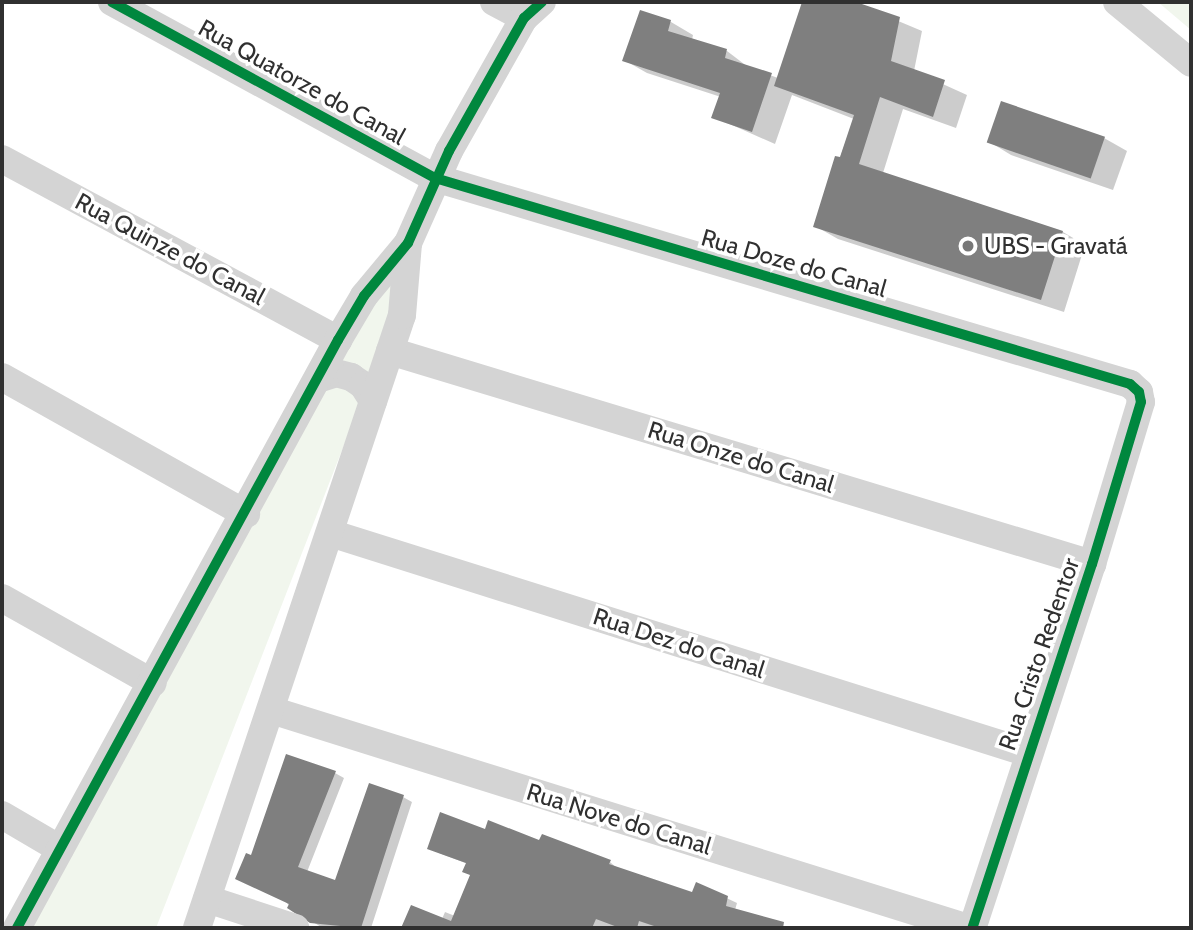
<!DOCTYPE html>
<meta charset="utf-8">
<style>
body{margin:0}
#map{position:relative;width:1193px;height:930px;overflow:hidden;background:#fff;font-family:Cabin,sans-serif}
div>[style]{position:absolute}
.green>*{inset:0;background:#f1f6ed}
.shadow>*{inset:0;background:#0003}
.building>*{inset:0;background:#7f7f7f;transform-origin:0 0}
.minor>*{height:28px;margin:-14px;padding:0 14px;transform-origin:14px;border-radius:14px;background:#d4d4d4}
.cycleway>*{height:10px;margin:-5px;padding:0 5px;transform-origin:5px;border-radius:5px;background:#00873e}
.dots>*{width:19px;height:19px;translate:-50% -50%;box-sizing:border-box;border:4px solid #fff;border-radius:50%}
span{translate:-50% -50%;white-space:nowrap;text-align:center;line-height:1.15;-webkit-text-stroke:7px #fff;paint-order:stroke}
.street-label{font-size:24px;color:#303030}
.poi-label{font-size:24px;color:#303030}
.left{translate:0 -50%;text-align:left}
.frame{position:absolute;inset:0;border:4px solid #303030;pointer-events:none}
</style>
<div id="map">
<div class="green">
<div style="clip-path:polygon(1158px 2px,1191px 2px,1191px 30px)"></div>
<div style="clip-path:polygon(429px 197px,381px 350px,156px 928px,17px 928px)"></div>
</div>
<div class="shadow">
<div style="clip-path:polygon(803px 2px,853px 2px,922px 31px,914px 71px,967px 95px,956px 128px,903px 109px,883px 173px,1063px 232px,1085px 245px,1064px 312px,838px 239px,815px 226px,854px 119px,792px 95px,775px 144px,714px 117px,721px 97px,647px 73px,624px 60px,641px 12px,671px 22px,693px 35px,692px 40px,727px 51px,748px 67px,778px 78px)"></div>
<div style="clip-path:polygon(1104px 138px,1127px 151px,1113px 190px,1011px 155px,988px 141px)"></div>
<div style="clip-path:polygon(335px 773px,344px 778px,307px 872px,336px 882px,403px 797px,412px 802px,371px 928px,321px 927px,290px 907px,252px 858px)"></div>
<div style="clip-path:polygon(486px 831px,610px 862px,618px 869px,693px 894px,697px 884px,737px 903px,735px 910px,788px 928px,403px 928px,412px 907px,442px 919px,445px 912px,455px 916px,472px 875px,468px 864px,439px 853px)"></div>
</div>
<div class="building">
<div style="clip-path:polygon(802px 2px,856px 2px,900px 17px,891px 61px,945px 80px,933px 117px,880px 97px,859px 164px,1063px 231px,1041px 300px,813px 227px,835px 156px,840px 157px,854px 115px,774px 86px)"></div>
<div style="clip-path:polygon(640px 10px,671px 20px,668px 31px,727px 49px,725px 58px,772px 73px,752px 132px,711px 118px,720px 93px,622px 61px)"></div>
<div style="left:1001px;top:101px;width:110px;height:44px;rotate:19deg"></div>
<div style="clip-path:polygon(286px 754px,336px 771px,298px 867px,335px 880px,369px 783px,404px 795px,361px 928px,310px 923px,287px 908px,289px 904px,235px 879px,246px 853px,251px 855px)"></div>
<div style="clip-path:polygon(440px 812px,485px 829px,488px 820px,539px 840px,542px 834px,611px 860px,609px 864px,692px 892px,696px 882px,728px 896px,726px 906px,784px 922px,783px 928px,660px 928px,639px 921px,637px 928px,620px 928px,596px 919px,592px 928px,401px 928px,411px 905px,451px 921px,470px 875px,462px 872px,466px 863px,427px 849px)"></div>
</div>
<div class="minor">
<div style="left:112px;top:2px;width:368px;rotate:28.6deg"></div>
<div style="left:435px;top:178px;width:725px;rotate:16.51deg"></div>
<div style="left:1130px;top:384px;width:12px;rotate:42deg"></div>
<div style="left:1139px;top:392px;width:10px;rotate:79deg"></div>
<div style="left:1141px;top:402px;width:169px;rotate:106.8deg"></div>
<div style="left:1092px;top:564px;width:383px;rotate:108.2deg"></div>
<div style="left:494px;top:2px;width:34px;rotate:28deg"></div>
<div style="left:1117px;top:2px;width:96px;rotate:39.5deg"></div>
<div style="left:2px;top:159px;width:382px;rotate:28.3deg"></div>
<div style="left:390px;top:351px;width:734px;rotate:16.88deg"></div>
<div style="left:2px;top:377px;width:280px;rotate:29.3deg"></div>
<div style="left:318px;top:379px;width:19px;rotate:-18deg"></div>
<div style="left:336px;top:373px;width:16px;rotate:15deg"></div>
<div style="left:351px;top:377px;width:14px;rotate:34deg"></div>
<div style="left:363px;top:385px;width:19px;rotate:58deg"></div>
<div style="left:330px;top:533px;width:732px;rotate:17.49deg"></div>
<div style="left:2px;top:598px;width:173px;rotate:29.4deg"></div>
<div style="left:271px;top:710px;width:730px;rotate:17.37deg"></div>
<div style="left:2px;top:815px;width:67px;rotate:30.4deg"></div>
<div style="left:207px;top:899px;width:93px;rotate:18.2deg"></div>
<div style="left:17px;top:928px;width:670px;rotate:-61.37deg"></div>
<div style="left:338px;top:340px;width:51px;rotate:-59.4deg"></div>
<div style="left:364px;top:296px;width:69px;rotate:-50.3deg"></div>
<div style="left:408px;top:243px;width:101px;rotate:-66deg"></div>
<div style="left:449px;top:151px;width:153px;rotate:-60.6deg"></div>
<div style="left:524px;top:18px;width:24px;rotate:-42deg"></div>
<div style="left:197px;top:928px;width:646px;rotate:-71.51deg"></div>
<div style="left:402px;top:315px;width:72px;rotate:-85.2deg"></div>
</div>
<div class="cycleway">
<div style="left:112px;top:2px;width:368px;rotate:28.6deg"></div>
<div style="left:435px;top:178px;width:725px;rotate:16.51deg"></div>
<div style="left:1130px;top:384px;width:12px;rotate:42deg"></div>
<div style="left:1139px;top:392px;width:10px;rotate:79deg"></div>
<div style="left:1141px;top:402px;width:169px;rotate:106.8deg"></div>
<div style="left:1092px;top:564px;width:383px;rotate:108.2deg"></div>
<div style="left:17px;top:928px;width:670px;rotate:-61.37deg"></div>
<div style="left:338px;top:340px;width:51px;rotate:-59.4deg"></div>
<div style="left:364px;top:296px;width:69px;rotate:-50.3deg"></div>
<div style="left:408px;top:243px;width:101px;rotate:-66deg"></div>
<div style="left:449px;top:151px;width:153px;rotate:-60.6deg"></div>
<div style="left:524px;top:18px;width:24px;rotate:-42deg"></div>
</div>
<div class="dots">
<div style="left:968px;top:246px;background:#787878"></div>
</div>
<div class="street-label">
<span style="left:302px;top:82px;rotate:29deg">Rua Quatorze do Canal</span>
<span style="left:170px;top:249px;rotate:28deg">Rua Quinze do Canal</span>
<span style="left:794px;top:263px;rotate:16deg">Rua Doze do Canal</span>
<span style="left:741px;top:457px;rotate:17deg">Rua Onze do Canal</span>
<span style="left:679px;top:643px;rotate:18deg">Rua Dez do Canal</span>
<span style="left:1039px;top:654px;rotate:-71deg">Rua Cristo Redentor</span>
<span style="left:619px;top:819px;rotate:17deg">Rua Nove do Canal</span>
</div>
<div class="poi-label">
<span class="left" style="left:984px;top:246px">UBS - Gravatá</span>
</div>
<div class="frame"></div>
</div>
